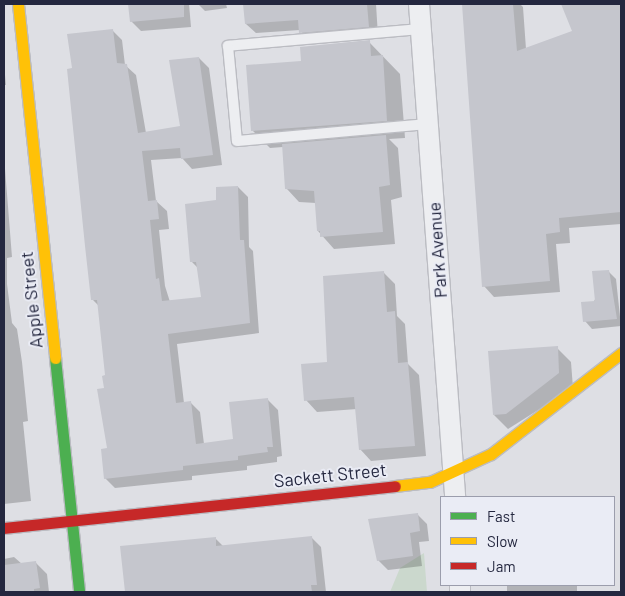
<!DOCTYPE html>
<style>
body{margin:0}
#map{position:relative;width:625px;height:596px;overflow:hidden;background:#dedfe4;font-family:Barlow,sans-serif}
div>[style]{position:absolute}
.green>*{inset:0;background:#cbd8cd}
.shadow>*{inset:0;background:#0003;transform-origin:0 0}
.building>*{inset:0;background:#c5c6cd}
.roads{filter:drop-shadow(1px 0 #bbbcc2) drop-shadow(-1px 0 #bbbcc2) drop-shadow(0 1px #bbbcc2) drop-shadow(0 -1px #bbbcc2)}
.lane>*{height:10px;margin:-5px;padding:0 5px;transform-origin:5px;border-radius:5px;background:#edeef1}
.street>*{height:20px;margin:-10px;padding:0 10px;transform-origin:10px;border-radius:10px;background:#edeef1}
.fast>*{height:11px;margin:-5.5px;padding:0 5.5px;transform-origin:5.5px;border-radius:5.5px;background:#4caf50}
.slow>*{height:11px;margin:-5.5px;padding:0 5.5px;transform-origin:5.5px;border-radius:5.5px;background:#ffc107}
.jam>*{height:11px;margin:-5.5px;padding:0 5.5px;transform-origin:5.5px;border-radius:5.5px;background:#c62828}
span{translate:-50% -50%;white-space:nowrap;text-align:center;line-height:1.15;-webkit-text-stroke:4px #eaecf5;paint-order:stroke}
.street-label{font-size:18px;color:#24273f}
.frame{position:absolute;inset:0;border:5px solid #24273f;pointer-events:none}
.legend{position:absolute;left:440px;top:496px;width:175px;height:90px;box-sizing:border-box;background:#eaecf5;border:1px solid #9b9dac;margin:0;padding:6px 9px;list-style:none;font-size:15px;color:#24273f}
.legend li{display:flex;align-items:center;gap:10px;height:25px}
.legend b{width:25px;border:1px solid #9b9dac}
</style>
<div id="map">
<div class="green">
<div style="clip-path:polygon(424px 553px,427px 592px,390px 592px,400px 568px)"></div>
</div>
<div class="shadow">
<div style="clip-path:polygon(130px 4px,189px 4px,191px 27px,141px 31px,131px 21px)"></div>
<div style="clip-path:polygon(198px 4px,226px 4px,227px 8px,205px 11px)"></div>
<div style="clip-path:polygon(244px 4px,376px 4px,378px 36px,310px 42px,300px 30px,256px 33px,246px 24px)"></div>
<div style="clip-path:polygon(465px 4px,520px 4px,523px 7px,526px 49px,574px 31px,562px 4px,621px 4px,621px 224px,569px 228px,570px 243px,556px 244px,560px 292px,494px 297px,484px 286px)"></div>
<div style="clip-path:polygon(112px 30px,122px 40px,125px 65px,136px 75px,146px 133px,181px 127px,199px 58px,209px 68px,222px 165px,192px 169px,182px 158px,151px 160px,156px 201px,167px 211px,169px 229px,159px 230px,165px 286px,170px 302px,202px 298px,198px 268px,192px 262px,217px 201px,238px 187px,248px 197px,249px 247px,253px 251px,259px 333px,177px 344px,184px 403px,190px 402px,200px 412px,204px 444px,235px 440px,268px 400px,278px 410px,282px 456px,277px 457px,277px 462px,247px 466px,247px 470px,192px 476px,192px 480px,115px 488px,105px 478px,109px 449px,106px 376px,99px 306px,93px 300px,73px 69px)"></div>
<div style="clip-path:polygon(369px 42px,400px 74px,405px 138px,389px 139px,398px 148px,402px 197px,391px 200px,395px 244px,334px 249px,318px 231px,316px 203px,299px 202px,287px 189px,283px 147px,270px 148px,252px 130px,302px 62px)"></div>
<div style="clip-path:polygon(4px 65px,6px 85px,4px 85px)"></div>
<div style="clip-path:polygon(4px 156px,12px 257px,7px 258px,7px 284px,12px 323px,17px 329px,22px 362px,28px 421px,23px 422px,31px 501px,4px 504px)"></div>
<div style="clip-path:polygon(608px 271px,616px 279px,621px 326px,592px 329px,585px 321px)"></div>
<div style="clip-path:polygon(384px 273px,395px 284px,397px 316px,405px 324px,408px 364px,419px 375px,426px 456px,371px 461px,360px 449px,357px 409px,317px 412px,306px 400px)"></div>
<div style="clip-path:polygon(557px 348px,571px 362px,573px 388px,508px 429px,494px 415px)"></div>
<div style="clip-path:polygon(417px 514px,427px 524px,429px 541px,419px 542px,422px 566px,388px 570px,378px 560px)"></div>
<div style="clip-path:polygon(311px 537px,321px 547px,326px 592px,126px 592px,122px 548px,215px 538px,224px 547px)"></div>
<div style="clip-path:polygon(14px 557px,22px 564px,36px 563px,47px 574px,49px 592px,4px 592px,4px 559px)"></div>
<div style="left:507px;top:585px;width:70px;height:7px"></div>
</div>
<div class="building">
<div style="clip-path:polygon(128px 4px,184px 4px,184px 17px,130px 22px)"></div>
<div style="clip-path:polygon(243px 4px,367px 4px,369px 27px,299px 33px,298px 20px,245px 24px)"></div>
<div style="clip-path:polygon(462px 4px,513px 4px,517px 51px,572px 31px,561px 4px,621px 4px,621px 212px,559px 218px,560px 232px,546px 234px,550px 281px,482px 287px)"></div>
<div style="clip-path:polygon(113px 29px,117px 63px,127px 64px,138px 133px,180px 126px,169px 60px,199px 57px,213px 155px,181px 159px,180px 148px,142px 151px,148px 201px,157px 200px,159px 219px,150px 220px,156px 279px,159px 278px,162px 301px,201px 297px,196px 262px,190px 262px,185px 204px,216px 200px,216px 187px,238px 186px,240px 240px,244px 240px,250px 323px,168px 334px,176px 403px,191px 401px,196px 444px,233px 439px,229px 402px,268px 398px,273px 447px,267px 447px,268px 452px,238px 456px,238px 460px,183px 466px,183px 470px,104px 479px,101px 449px,107px 448px,97px 389px,104px 388px,102px 376px,105px 375px,97px 300px,91px 300px,85px 246px,67px 69px,72px 68px,67px 34px)"></div>
<div style="clip-path:polygon(370px 40px,371px 56px,383px 55px,387px 121px,251px 131px,246px 65px,301px 61px,300px 47px)"></div>
<div style="clip-path:polygon(386px 135px,390px 185px,379px 187px,383px 232px,320px 237px,320px 231px,317px 231px,314px 191px,285px 189px,282px 144px)"></div>
<div style="clip-path:polygon(609px 270px,617px 319px,583px 322px,581px 302px,595px 301px,592px 271px)"></div>
<div style="clip-path:polygon(384px 271px,387px 312px,395px 311px,398px 363px,408px 362px,415px 446px,359px 450px,354px 397px,304px 401px,301px 364px,327px 362px,323px 276px)"></div>
<div style="clip-path:polygon(558px 346px,559px 373px,506px 414px,493px 415px,488px 351px)"></div>
<div style="clip-path:polygon(418px 513px,420px 531px,410px 533px,413px 556px,377px 561px,368px 519px)"></div>
<div style="clip-path:polygon(312px 536px,317px 585px,311px 585px,312px 592px,125px 592px,120px 546px,216px 537px,216px 546px)"></div>
<div style="clip-path:polygon(36px 561px,40px 588px,34px 589px,34px 592px,4px 592px,4px 565px)"></div>
</div>
<div class="roads">
<div class="lane">
<div style="left:421px;top:29px;width:194px;rotate:175deg"></div>
<div style="left:228px;top:46px;width:95px;rotate:84.6deg"></div>
<div style="left:237px;top:141px;width:192px;rotate:-5.1deg"></div>
</div>
<div class="street">
<div style="left:419px;top:4px;width:494px;rotate:85.8deg"></div>
<div style="left:460px;top:585px;width:7px;rotate:90deg"></div>
</div>
<div class="fast">
<div style="left:55px;top:358px;width:235px;rotate:84.1deg"></div>
</div>
<div class="slow">
<div style="left:18px;top:4px;width:356px;rotate:84deg"></div>
<div style="left:395px;top:486px;width:35px;rotate:-7deg"></div>
<div style="left:430px;top:482px;width:67px;rotate:-24.7deg"></div>
<div style="left:491px;top:454px;width:165px;rotate:-37.8deg"></div>
</div>
<div class="jam">
<div style="left:4px;top:528px;width:393px;rotate:-6.1deg"></div>
</div>
</div>
<div class="street-label">
<span style="left:437px;top:250px;rotate:-94deg">Park Avenue</span>
<span style="left:31px;top:300px;rotate:-96deg">Apple Street</span>
<span style="left:330px;top:475px;rotate:-6deg">Sackett Street</span>
</div>
<div class="frame"></div>
<ul class="legend">
<li><b style="height:6px;background:#4caf50"></b>Fast</li>
<li><b style="height:6px;background:#ffc107"></b>Slow</li>
<li><b style="height:6px;background:#c62828"></b>Jam</li>
</ul>
</div>
